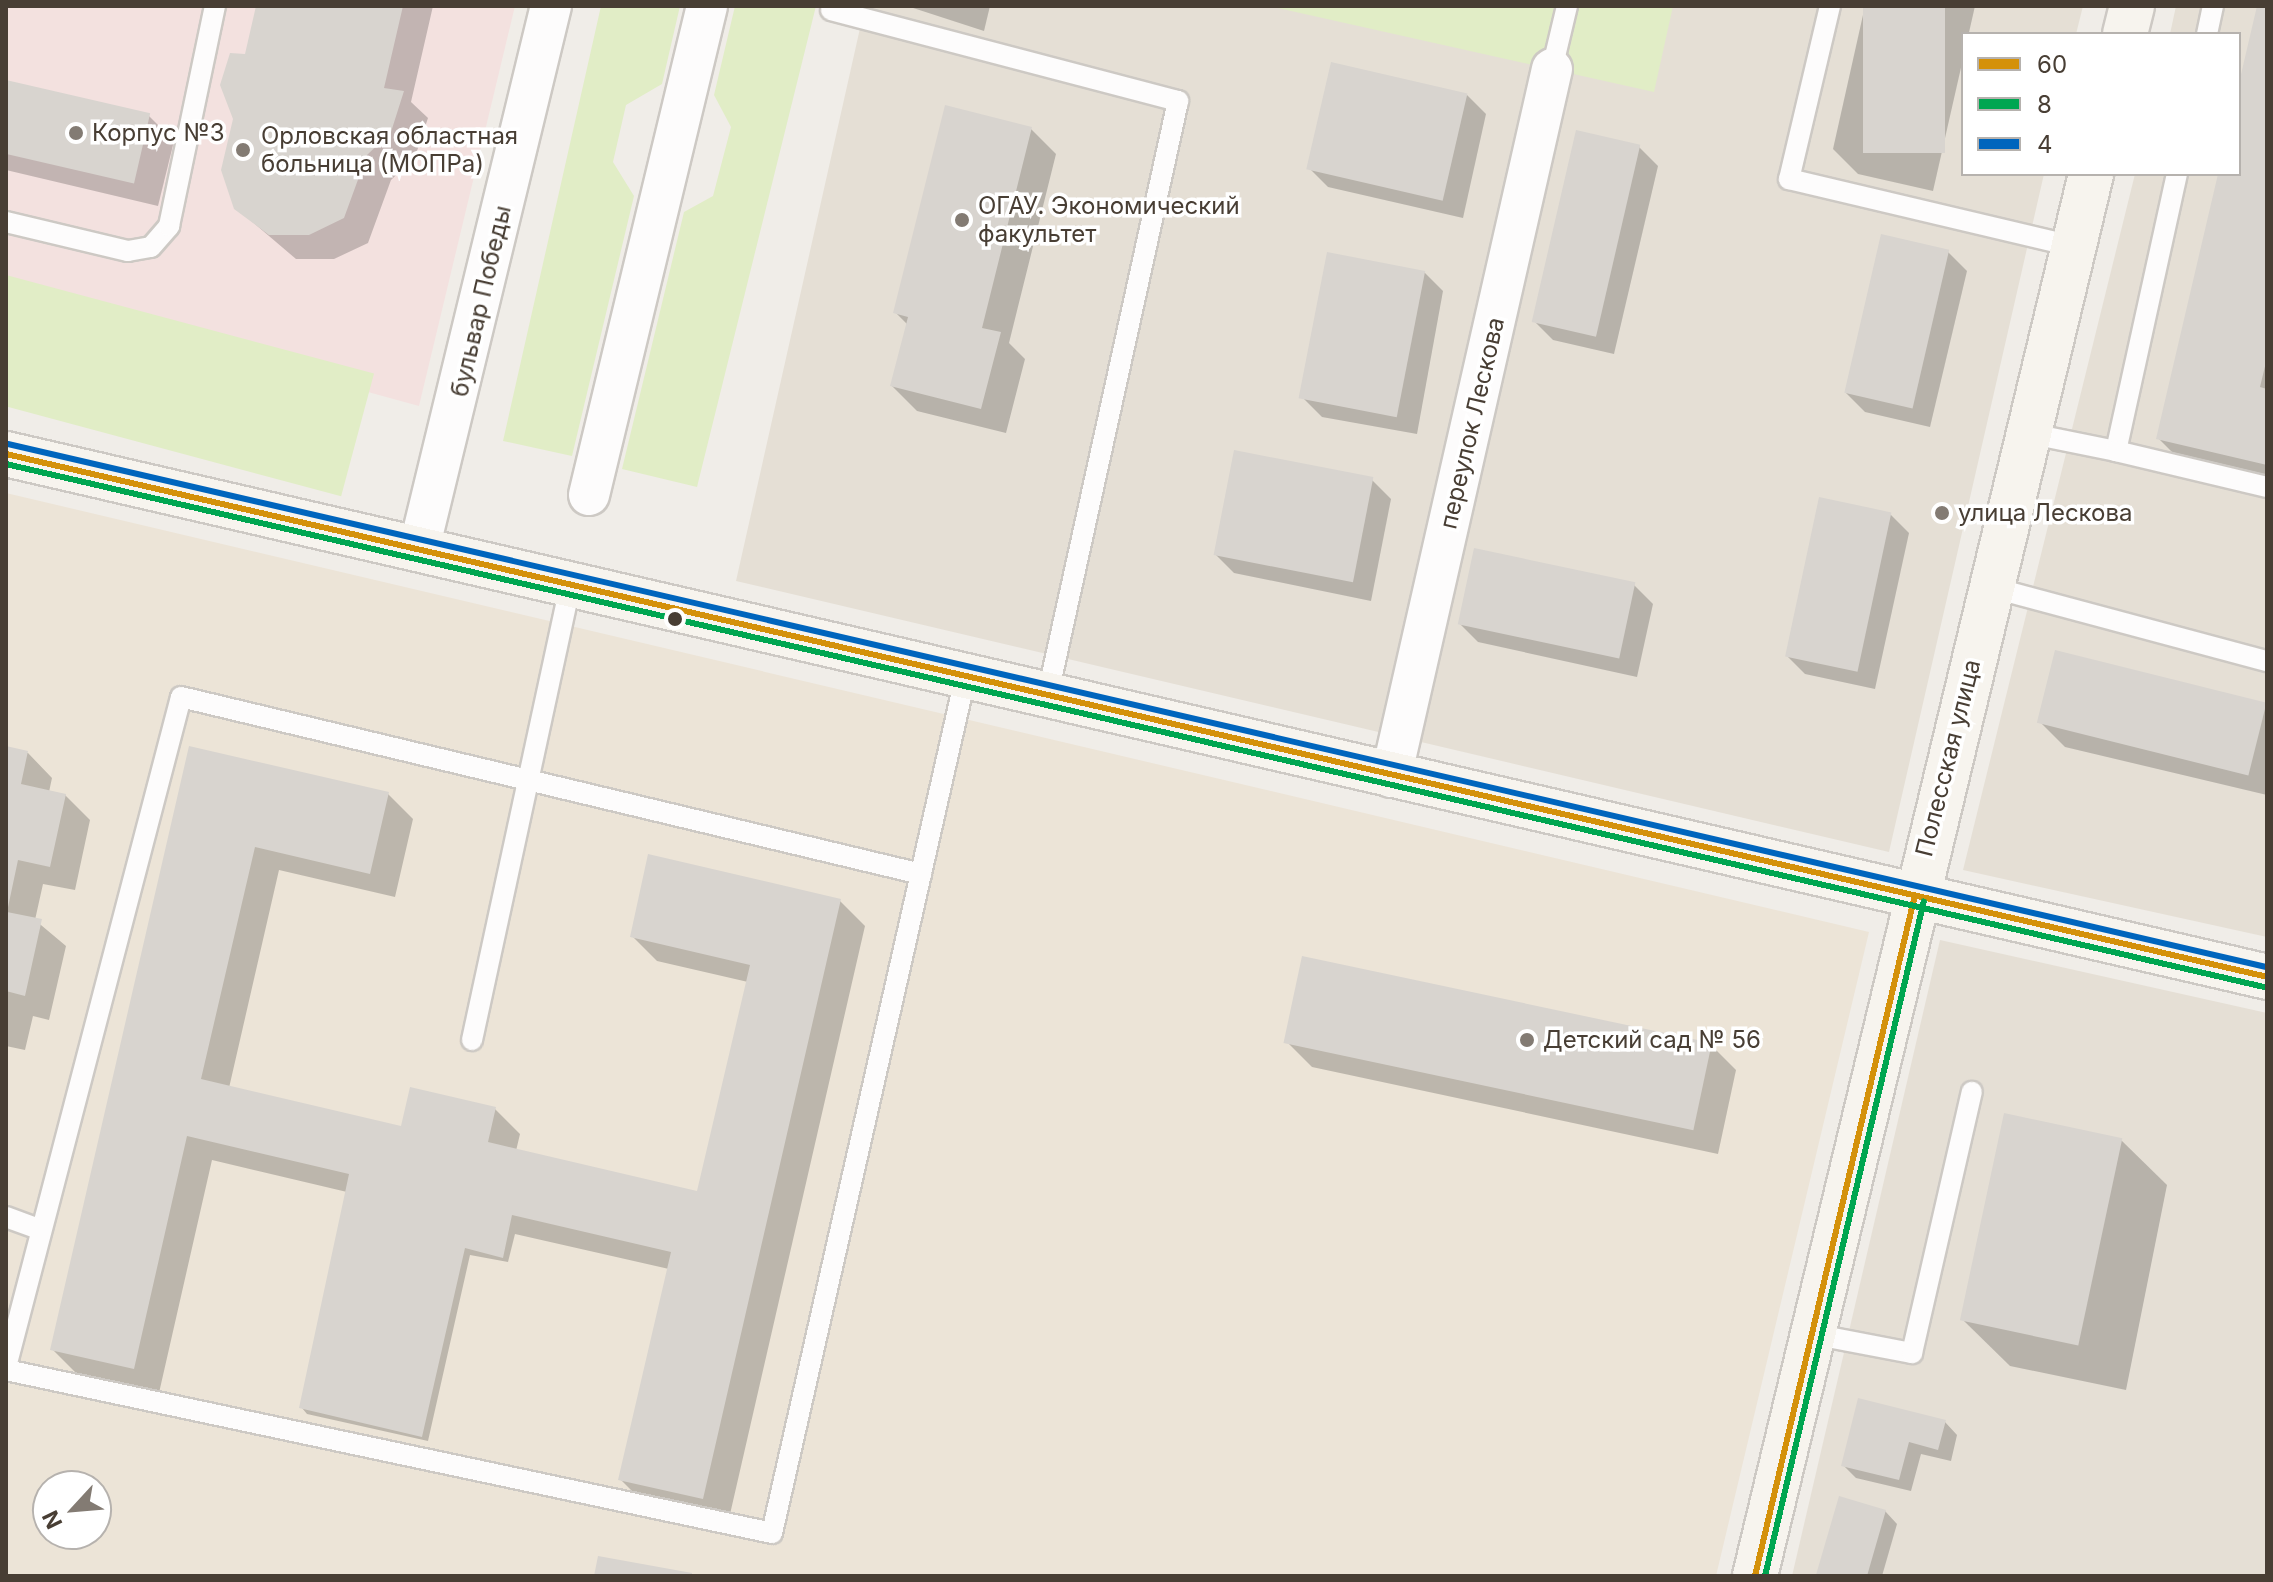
<!DOCTYPE html>
<meta charset="utf-8">
<style>
body{margin:0}
#map{position:relative;width:2273px;height:1582px;overflow:hidden;background:#f0ede8;font-family:Inter,sans-serif}
div>[style]{position:absolute}
.residential>*{inset:0;background:#e5dfd5}
.education>*{inset:0;background:#ece4d7}
.medical>*{inset:0;background:#f3e1df}
.green>*{inset:0;background:#e1edc6;transform-origin:0 0}
.shadow>*{inset:0;background:#0003}
.building>*{inset:0;background:#d8d4cf;transform-origin:0 0}
.roads{filter:drop-shadow(2px 0 #cdc9c4) drop-shadow(-2px 0 #cdc9c4) drop-shadow(0 2px #cdc9c4) drop-shadow(0 -2px #cdc9c4)}
.lane>*{height:20px;margin:-10px;padding:0 10px;transform-origin:10px;border-radius:10px;background:#fdfcfc}
.street>*{height:40px;margin:-20px;padding:0 20px;transform-origin:20px;border-radius:20px;background:#fdfcfc}
.secondary>*{height:44px;margin:-22px;padding:0 22px;transform-origin:22px;border-radius:22px;background:#f7f4ee}
.bus-1>*{height:6px;margin:-3px;padding:0 3px;transform-origin:3px;border-radius:3px;background:#d4910a}
.bus-2>*{height:6px;margin:-3px;padding:0 3px;transform-origin:3px;border-radius:3px;background:#00a651}
.bus-3>*{height:6px;margin:-3px;padding:0 3px;transform-origin:3px;border-radius:3px;background:#0065bd}
.dots>*{width:22px;height:22px;translate:-50% -50%;box-sizing:border-box;border:4px solid #fff;border-radius:50%}
span{translate:-50% -50%;white-space:nowrap;text-align:center;line-height:1.15;-webkit-text-stroke:7px #fff;paint-order:stroke}
.poi-label{font-size:24px;color:#483e34}
.left{translate:0 -50%;text-align:left}
.street-label{font-size:24px;color:#483e34}
.frame{position:absolute;inset:0;border:8px solid #483e34;pointer-events:none}
.legend{position:absolute;left:1961px;top:32px;width:280px;height:144px;box-sizing:border-box;background:#fff;border:2px solid #b6b2ae;margin:0;padding:10px 14px;list-style:none;font-size:24px;color:#483e34}
.legend li{display:flex;align-items:center;gap:16px;height:40px}
.legend b{width:40px;border:2px solid #b6b2ae}
.north{position:absolute;left:32px;top:1470px;width:80px;height:80px;box-sizing:border-box;background:#fff;border:2px solid #b6b2ae;border-radius:50%;rotate:244deg;font-size:22px;font-weight:700;line-height:32px;text-align:center;color:#483e34}
.north::after{content:'';display:block;margin:auto;width:28px;height:36px;background:#837b73;clip-path:polygon(50% 0,100% 100%,50% 72%,0 100%)}
</style>
<div id="map">
<div class="residential">
<div style="clip-path:polygon(865px 6px,2083px 6px,2076px 34px,1963px 34px,1963px 174px,2044px 174px,1889px 852px,736px 581px)"></div>
<div style="clip-path:polygon(2176px 6px,2267px 6px,2267px 937px,1963px 870px,2135px 174px,2239px 174px,2239px 34px,2170px 34px)"></div>
<div style="clip-path:polygon(1940px 940px,2267px 1013px,2267px 1576px,1792px 1576px)"></div>
</div>
<div class="education">
<div style="clip-path:polygon(evenodd,6px 493px,1869px 932px,1716px 1576px,6px 1576px,6px 493px,48px 1486px,96px 1486px,96px 1534px,48px 1534px,48px 1486px)"></div>
</div>
<div class="medical">
<div style="clip-path:polygon(6px 6px,515px 6px,419px 406px,6px 293px)"></div>
</div>
<div class="green">
<div style="clip-path:polygon(601px 6px,680px 6px,662px 84px,626px 105px,613px 162px,634px 196px,572px 456px,503px 441px)"></div>
<div style="clip-path:polygon(735px 6px,816px 6px,697px 487px,622px 469px,684px 212px,713px 196px,731px 127px,714px 95px)"></div>
<div style="clip-path:polygon(1269px 6px,1673px 6px,1654px 92px)"></div>
<div style="left:6px;top:275px;width:381px;height:127px;rotate:15deg"></div>
</div>
<div class="shadow">
<div style="clip-path:polygon(258px 6px,433px 6px,411px 102px,428px 118px,415px 157px,391px 180px,368px 243px,334px 259px,296px 259px,236px 208px,246px 56px)"></div>
<div style="clip-path:polygon(907px 6px,990px 6px,984px 31px)"></div>
<div style="clip-path:polygon(1865px 6px,1975px 6px,1933px 191px,1858px 174px,1833px 149px)"></div>
<div style="clip-path:polygon(2259px 6px,2267px 6px,2267px 483px,2183px 463px,2158px 438px,2220px 174px,2239px 174px,2239px 92px)"></div>
<div style="clip-path:polygon(6px 82px,149px 116px,174px 141px,158px 206px,6px 170px)"></div>
<div style="clip-path:polygon(1467px 95px,1486px 114px,1463px 218px,1328px 187px,1309px 168px)"></div>
<div style="clip-path:polygon(1031px 129px,1056px 154px,1009px 343px,1025px 359px,1006px 433px,917px 411px,892px 386px,908px 325px,895px 312px)"></div>
<div style="clip-path:polygon(1639px 147px,1658px 166px,1614px 354px,1553px 340px,1534px 321px)"></div>
<div style="clip-path:polygon(1948px 252px,1967px 271px,1930px 427px,1865px 412px,1846px 393px)"></div>
<div style="clip-path:polygon(1424px 272px,1443px 291px,1417px 434px,1322px 417px,1303px 398px)"></div>
<div style="clip-path:polygon(1372px 480px,1391px 499px,1371px 601px,1234px 573px,1215px 554px)"></div>
<div style="clip-path:polygon(1890px 514px,1909px 533px,1875px 689px,1805px 674px,1786px 655px)"></div>
<div style="clip-path:polygon(1634px 585px,1653px 604px,1637px 677px,1478px 642px,1459px 623px)"></div>
<div style="clip-path:polygon(2267px 703px,2267px 795px,2065px 747px,2040px 722px)"></div>
<div style="clip-path:polygon(6px 748px,28px 753px,52px 778px,49px 792px,65px 795px,90px 820px,75px 890px,43px 884px,35px 920px,66px 946px,49px 1020px,33px 1016px,25px 1050px,6px 1046px)"></div>
<div style="clip-path:polygon(191px 748px,388px 794px,413px 819px,395px 897px,279px 870px,229px 1088px,403px 1128px,495px 1109px,520px 1134px,516px 1151px,699px 1194px,748px 982px,657px 961px,632px 936px,840px 901px,865px 926px,728px 1523px,645px 1504px,620px 1479px,669px 1269px,515px 1234px,508px 1262px,470px 1255px,428px 1441px,307px 1414px,302px 1408px,347px 1192px,212px 1160px,159px 1393px,77px 1374px,52px 1349px)"></div>
<div style="clip-path:polygon(1287px 1042px,1711px 1045px,1736px 1070px,1718px 1154px,1312px 1067px)"></div>
<div style="clip-path:polygon(2121px 1140px,2167px 1185px,2126px 1390px,2010px 1366px,1964px 1321px)"></div>
<div style="clip-path:polygon(1945px 1422px,1957px 1435px,1951px 1461px,1921px 1454px,1911px 1491px,1856px 1478px,1843px 1465px)"></div>
<div style="clip-path:polygon(1885px 1511px,1897px 1524px,1882px 1576px,1819px 1574px)"></div>
</div>
<div class="building">
<div style="clip-path:polygon(256px 6px,403px 6px,384px 88px,404px 91px,391px 132px,367px 155px,344px 218px,309px 235px,269px 235px,234px 209px,221px 170px,233px 119px,220px 85px,230px 53px,245px 54px)"></div>
<div style="left:1863px;top:6px;width:82px;height:147px"></div>
<div style="clip-path:polygon(2257px 6px,2267px 6px,2267px 358px,2260px 387px,2267px 389px,2267px 465px,2156px 439px,2218px 174px,2239px 174px,2239px 83px)"></div>
<div style="left:1331px;top:62px;width:140px;height:110px;rotate:13deg"></div>
<div style="left:6px;top:80px;width:148px;height:72px;rotate:13deg"></div>
<div style="clip-path:polygon(945px 105px,1032px 127px,982px 328px,1001px 332px,981px 409px,890px 386px,908px 317px,893px 313px)"></div>
<div style="left:1576px;top:130px;width:66px;height:197px;rotate:13deg"></div>
<div style="left:1881px;top:234px;width:70px;height:163px;rotate:13deg"></div>
<div style="left:1327px;top:252px;width:100px;height:149px;rotate:11deg"></div>
<div style="left:1234px;top:450px;width:142px;height:107px;rotate:11deg"></div>
<div style="left:1819px;top:497px;width:74px;height:163px;rotate:12deg"></div>
<div style="left:1474px;top:548px;width:165px;height:78px;rotate:12deg"></div>
<div style="left:2055px;top:650px;width:218px;height:75px;rotate:14deg"></div>
<div style="clip-path:polygon(6px 746px,28px 751px,21px 784px,66px 794px,50px 867px,18px 860px,7px 912px,42px 919px,25px 996px,6px 991px)"></div>
<div style="clip-path:polygon(189px 746px,389px 792px,370px 874px,255px 847px,201px 1079px,401px 1126px,410px 1087px,496px 1107px,488px 1142px,697px 1191px,750px 965px,630px 937px,648px 854px,841px 899px,703px 1499px,618px 1480px,671px 1252px,512px 1215px,503px 1258px,465px 1248px,422px 1437px,299px 1408px,349px 1174px,187px 1136px,134px 1369px,50px 1350px)"></div>
<div style="left:1302px;top:956px;width:419px;height:89px;rotate:12deg"></div>
<div style="left:2004px;top:1113px;width:121px;height:212px;rotate:12deg"></div>
<div style="clip-path:polygon(1858px 1398px,1946px 1420px,1938px 1450px,1909px 1442px,1899px 1480px,1841px 1466px)"></div>
<div style="clip-path:polygon(1839px 1496px,1886px 1510px,1867px 1576px,1816px 1575px)"></div>
<div style="clip-path:polygon(598px 1556px,692px 1573px,692px 1576px,594px 1576px)"></div>
</div>
<div class="roads">
<div class="lane">
<div style="left:1830px;top:6px;width:178px;rotate:103.3deg"></div>
<div style="left:1789px;top:179px;width:292px;rotate:13.3deg"></div>
<div style="left:831px;top:10px;width:359px;rotate:14.7deg"></div>
<div style="left:1178px;top:101px;width:611px;rotate:102.38deg"></div>
<div style="left:2207px;top:34px;width:29px;rotate:-78deg"></div>
<div style="left:1552px;top:69px;width:65px;rotate:-76.6deg"></div>
<div style="left:6px;top:222px;width:125px;rotate:13.4deg"></div>
<div style="left:128px;top:251px;width:23px;rotate:-10deg"></div>
<div style="left:151px;top:247px;width:28px;rotate:-49deg"></div>
<div style="left:169px;top:226px;width:225px;rotate:-78.2deg"></div>
<div style="left:2027px;top:433px;width:91px;rotate:11.4deg"></div>
<div style="left:2116px;top:451px;width:284px;rotate:-77.6deg"></div>
<div style="left:2116px;top:451px;width:155px;rotate:13.4deg"></div>
<div style="left:1990px;top:587px;width:287px;rotate:15deg"></div>
<div style="left:472px;top:1040px;width:465px;rotate:-77.8deg"></div>
<div style="left:6px;top:1217px;width:33px;rotate:20deg"></div>
<div style="left:1812px;top:1334px;width:102px;rotate:10.8deg"></div>
<div style="left:1912px;top:1353px;width:268px;rotate:-77.1deg"></div>
<div style="left:6px;top:1367px;width:692px;rotate:-75.36deg"></div>
<div style="left:181px;top:697px;width:761px;rotate:13.45deg"></div>
<div style="left:6px;top:1370px;width:783px;rotate:12.01deg"></div>
<div style="left:772px;top:1533px;width:876px;rotate:-77.27deg"></div>
</div>
<div class="street">
<div style="left:589px;top:495px;width:503px;rotate:-76.43deg"></div>
<div style="left:419px;top:549px;width:559px;rotate:-76.34deg"></div>
<div style="left:1391px;top:777px;width:726px;rotate:-77.19deg"></div>
</div>
<div class="secondary">
<div style="left:2125px;top:34px;width:29px;rotate:-76deg"></div>
<div style="left:6px;top:454px;width:2321px;rotate:13.02deg"></div>
<div style="left:1755px;top:1576px;width:1442px;rotate:-76.52deg"></div>
</div>
</div>
<div class="bus-1">
<div style="left:6px;top:454px;width:2321px;rotate:13.02deg"></div>
<div style="left:1755px;top:1576px;width:695px;rotate:-76.78deg"></div>
</div>
<div class="bus-2">
<div style="left:6px;top:464px;width:2319px;rotate:13.04deg"></div>
<div style="left:1765px;top:1576px;width:693px;rotate:-76.75deg"></div>
</div>
<div class="bus-3">
<div style="left:8px;top:444px;width:2319px;rotate:13.04deg"></div>
</div>
<div class="dots">
<div style="left:76px;top:133px;background:#837b73"></div>
<div style="left:243px;top:150px;background:#837b73"></div>
<div style="left:962px;top:220px;background:#837b73"></div>
<div style="left:1942px;top:513px;background:#837b73"></div>
<div style="left:675px;top:619px;background:#483e34"></div>
<div style="left:1527px;top:1040px;background:#837b73"></div>
</div>
<div class="poi-label">
<span class="left" style="left:92px;top:133px">Корпус №3</span>
<span class="left" style="left:261px;top:150px">Орловская областная<br>больница (МОПРа)</span>
<span class="left" style="left:978px;top:220px">ОГАУ. Экономический<br>факультет</span>
<span class="left" style="left:1958px;top:513px">улица Лескова</span>
<span class="left" style="left:1543px;top:1040px">Детский сад № 56</span>
</div>
<div class="street-label">
<span style="left:481px;top:301px;rotate:-77deg">бульвар Победы</span>
<span style="left:1472px;top:423px;rotate:-77deg">переулок Лескова</span>
<span style="left:1948px;top:758px;rotate:-76deg">Полесская улица</span>
</div>
<div class="frame"></div>
<ul class="legend">
<li><b style="height:10px;background:#d4910a"></b>60</li>
<li><b style="height:10px;background:#00a651"></b>8</li>
<li><b style="height:10px;background:#0065bd"></b>4</li>
</ul>
<div class="north">N</div>
</div>
